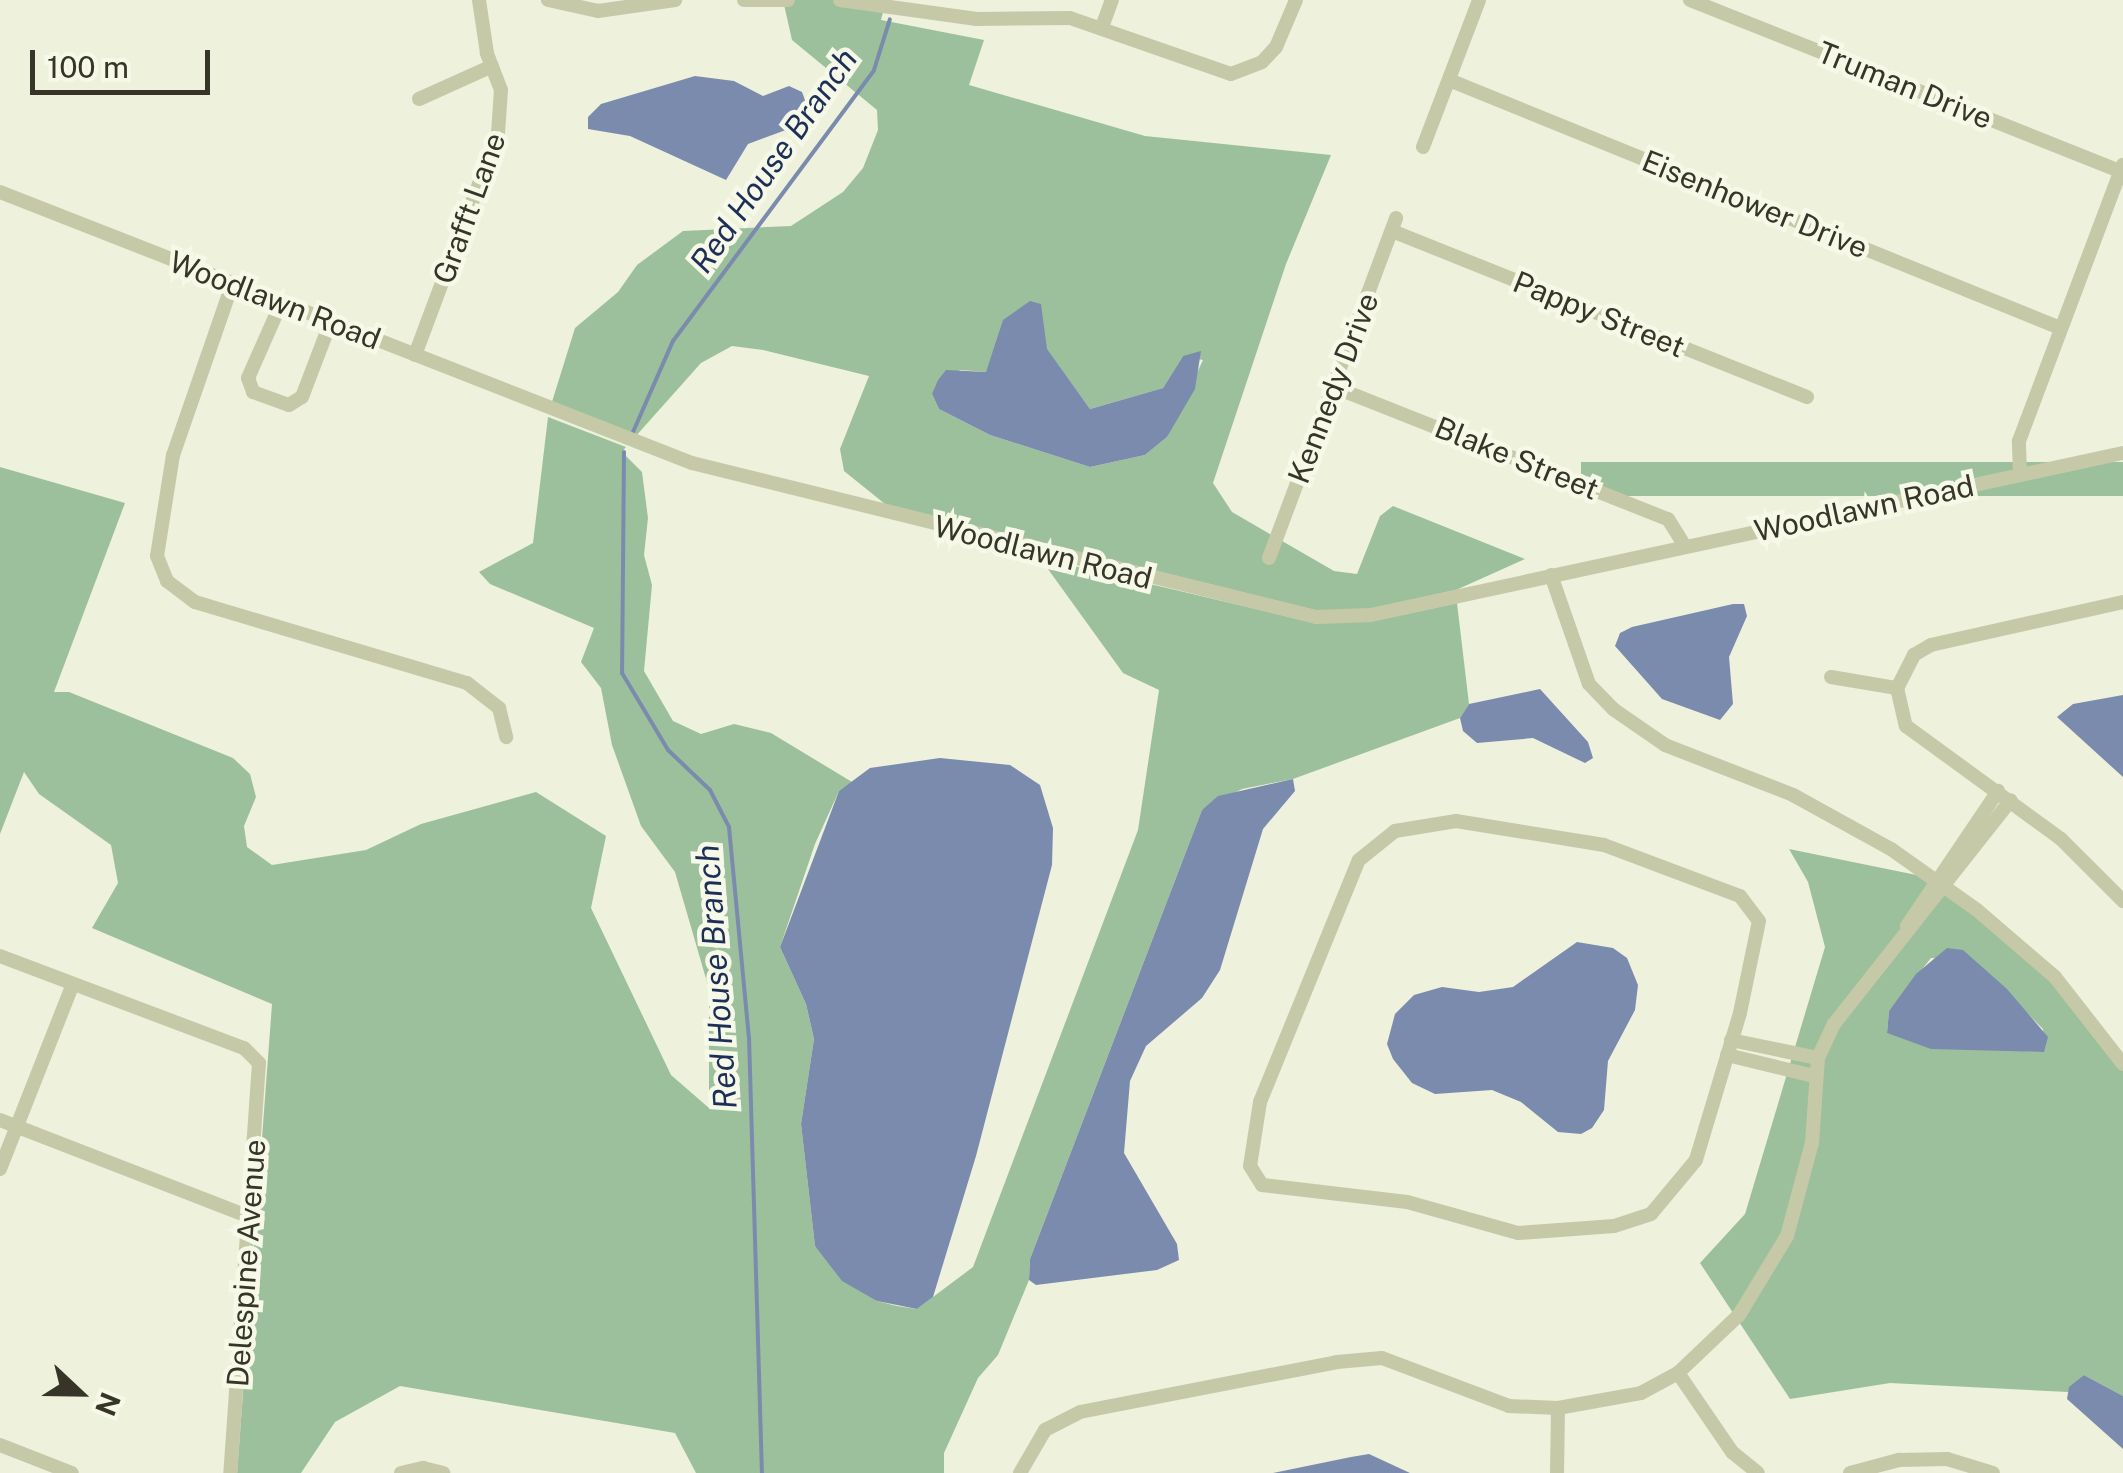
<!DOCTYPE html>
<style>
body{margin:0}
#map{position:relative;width:2123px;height:1473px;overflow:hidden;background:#eef1db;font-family:"Public Sans",sans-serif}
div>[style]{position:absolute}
.green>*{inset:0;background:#9dc09c;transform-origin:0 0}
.water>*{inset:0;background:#7b8bae}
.stream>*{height:4px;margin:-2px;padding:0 2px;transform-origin:2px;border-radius:2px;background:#7b8bae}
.minor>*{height:14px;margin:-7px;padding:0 7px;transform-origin:7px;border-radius:7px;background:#c6c9a8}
span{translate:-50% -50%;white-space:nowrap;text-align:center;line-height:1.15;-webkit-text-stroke:9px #f6f9e8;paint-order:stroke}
.street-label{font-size:30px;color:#363528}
.water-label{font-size:32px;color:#1e2f57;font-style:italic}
.north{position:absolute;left:30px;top:1343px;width:100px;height:100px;-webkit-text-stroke:8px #f6f9e8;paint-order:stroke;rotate:112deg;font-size:28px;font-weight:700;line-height:40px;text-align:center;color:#363528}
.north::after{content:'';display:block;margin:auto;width:35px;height:45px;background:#363528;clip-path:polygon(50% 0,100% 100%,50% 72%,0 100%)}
.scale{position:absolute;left:30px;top:50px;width:180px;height:45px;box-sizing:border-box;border:5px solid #363528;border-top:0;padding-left:12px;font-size:30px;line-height:35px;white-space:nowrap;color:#363528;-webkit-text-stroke:8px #f6f9e8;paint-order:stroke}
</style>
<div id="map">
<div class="green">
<div style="clip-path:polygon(evenodd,783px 0,886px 0,881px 20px,984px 40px,969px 85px,1145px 136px,1331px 155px,1286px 264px,1213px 483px,1232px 512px,1334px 571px,1357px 574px,1380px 516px,1393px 506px,1525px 559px,1456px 590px,1369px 609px,1316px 611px,890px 508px,844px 471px,840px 449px,869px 376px,763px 350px,732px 346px,701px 363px,635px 437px,551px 405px,575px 328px,618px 292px,637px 265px,683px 231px,791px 226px,843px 192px,863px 168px,878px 130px,877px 110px,792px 40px,783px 0,1039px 326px,1047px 350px,1090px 409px,1163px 388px,1183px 356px,1203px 360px,1167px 437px,1145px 455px,1090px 467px,990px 435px,939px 409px,932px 394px,960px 370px,986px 372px,995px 352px,1039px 326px)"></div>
<div style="clip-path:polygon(548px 417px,626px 447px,622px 452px,642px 472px,648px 518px,644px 555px,652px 585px,644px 671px,673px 721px,701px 734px,734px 724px,771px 733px,852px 782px,839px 791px,815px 844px,780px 947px,806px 1004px,814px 1039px,801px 1124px,815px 1246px,877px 1301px,897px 1306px,917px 1309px,973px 1267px,1138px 830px,1159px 690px,1123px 673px,1040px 558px,1315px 623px,1373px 621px,1457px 603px,1469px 704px,1460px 718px,1293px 779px,1242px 789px,1202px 810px,1030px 1259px,1029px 1280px,998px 1355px,978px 1378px,944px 1453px,944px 1473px,696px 1473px,675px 1433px,400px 1386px,335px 1422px,301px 1473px,237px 1473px,272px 1004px,92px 928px,118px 883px,111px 845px,39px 794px,24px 772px,0 834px,0 467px,125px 503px,54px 692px,69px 692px,233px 758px,250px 774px,256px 797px,244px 826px,247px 847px,272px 865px,366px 850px,421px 824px,536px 792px,606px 836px,591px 908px,671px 1075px,709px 1108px,709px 989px,675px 872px,641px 826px,612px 745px,601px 688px,581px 662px,594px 628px,490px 584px,479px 572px,533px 543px)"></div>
<div style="left:2123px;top:462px;width:34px;height:542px;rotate:90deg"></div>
<div style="clip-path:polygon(evenodd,1789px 849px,1936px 879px,2052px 978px,2123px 1071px,2123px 1396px,2084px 1375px,2068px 1392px,1890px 1383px,1790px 1399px,1700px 1263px,1745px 1214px,1825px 947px,1808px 882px,1789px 849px,1931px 958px,1975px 961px,2043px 1029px,2044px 1052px,1956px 1048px,1887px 1033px,1889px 1011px,1931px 958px)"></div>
</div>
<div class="water">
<div style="clip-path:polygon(695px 76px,734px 81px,763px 96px,789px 86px,802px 92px,809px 111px,794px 127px,748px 144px,726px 180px,630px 136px,588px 129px,588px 117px,601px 104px)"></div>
<div style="clip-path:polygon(1030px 301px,1041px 304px,1047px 349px,1090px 409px,1163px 388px,1183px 356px,1201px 351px,1195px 389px,1167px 437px,1145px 455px,1090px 467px,990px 435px,939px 409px,932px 394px,938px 380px,946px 370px,986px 372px,1003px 320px)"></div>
<div style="clip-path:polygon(1733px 604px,1744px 604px,1747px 616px,1729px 657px,1733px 704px,1720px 720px,1662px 699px,1615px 646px,1620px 633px,1632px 627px)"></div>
<div style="clip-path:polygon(1540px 689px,1588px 742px,1593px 758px,1585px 763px,1533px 738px,1477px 743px,1463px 731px,1460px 718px,1469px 704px)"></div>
<div style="clip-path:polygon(2123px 695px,2123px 777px,2057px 717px,2073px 704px)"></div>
<div style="clip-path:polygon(940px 758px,1010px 765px,1040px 785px,1053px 828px,1052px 865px,976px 1156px,933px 1297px,917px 1309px,877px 1301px,842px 1281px,815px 1246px,801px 1124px,814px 1039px,806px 1004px,780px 947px,839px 791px,870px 768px)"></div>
<div style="clip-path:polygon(1293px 779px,1295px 791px,1263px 829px,1220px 970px,1202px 998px,1146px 1046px,1130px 1081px,1124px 1153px,1177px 1244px,1179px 1260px,1157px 1270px,1036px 1285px,1029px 1280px,1030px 1259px,1202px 810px,1218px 796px)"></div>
<div style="clip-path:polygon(1577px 942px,1613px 948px,1627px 958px,1638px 985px,1635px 1010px,1608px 1061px,1604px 1110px,1592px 1128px,1581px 1134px,1558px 1132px,1521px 1102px,1492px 1090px,1435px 1094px,1412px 1083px,1393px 1059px,1387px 1044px,1395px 1014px,1414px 995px,1442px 987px,1479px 992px,1513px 987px)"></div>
<div style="clip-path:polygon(1947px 948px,1963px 950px,2007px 989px,2048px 1037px,2044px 1052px,1931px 1049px,1887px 1033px,1889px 1011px,1916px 974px)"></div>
<div style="clip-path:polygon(2084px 1375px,2123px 1396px,2123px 1449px,2067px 1399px,2069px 1387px)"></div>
<div style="clip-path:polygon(1369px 1454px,1410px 1473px,1273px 1473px,1351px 1457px)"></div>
</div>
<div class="stream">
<div style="left:633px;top:432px;width:99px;rotate:-66.3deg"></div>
<div style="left:673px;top:341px;width:337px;rotate:-53.4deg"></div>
<div style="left:874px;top:70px;width:53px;rotate:-72.6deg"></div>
<div style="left:624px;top:452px;width:221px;rotate:90.5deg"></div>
<div style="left:622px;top:673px;width:90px;rotate:59.1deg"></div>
<div style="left:668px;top:750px;width:58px;rotate:43.6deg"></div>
<div style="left:710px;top:790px;width:42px;rotate:62.8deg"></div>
<div style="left:729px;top:827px;width:211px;rotate:84.6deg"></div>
<div style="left:749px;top:1037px;width:436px;rotate:88.3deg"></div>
</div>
<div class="minor">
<div style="left:548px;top:0;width:51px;rotate:12.4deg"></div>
<div style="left:598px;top:11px;width:78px;rotate:-8.1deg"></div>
<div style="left:744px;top:0;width:44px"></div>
<div style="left:840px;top:0;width:138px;rotate:7.9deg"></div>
<div style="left:977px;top:19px;width:93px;rotate:-0.6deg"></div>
<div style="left:1070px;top:18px;width:170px;rotate:19.2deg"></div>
<div style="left:1231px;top:74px;width:33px;rotate:-21deg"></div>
<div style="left:1262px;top:62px;width:21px;rotate:-47deg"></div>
<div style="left:1276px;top:47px;width:51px;rotate:-66.9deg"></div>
<div style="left:1690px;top:0;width:463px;rotate:21.7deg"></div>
<div style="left:1102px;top:27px;width:29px;rotate:-70deg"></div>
<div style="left:1449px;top:80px;width:659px;rotate:22.09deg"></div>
<div style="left:419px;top:99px;width:80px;rotate:-24.3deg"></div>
<div style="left:1423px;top:147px;width:157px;rotate:-69.1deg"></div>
<div style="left:0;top:192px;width:743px;rotate:21.39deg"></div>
<div style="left:692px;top:463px;width:643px;rotate:13.86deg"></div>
<div style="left:1316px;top:617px;width:55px;rotate:-2.1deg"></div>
<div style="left:1371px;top:615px;width:769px;rotate:-12.16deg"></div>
<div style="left:1392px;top:231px;width:447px;rotate:21.8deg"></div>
<div style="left:233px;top:282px;width:183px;rotate:109.1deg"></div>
<div style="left:173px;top:455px;width:102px;rotate:99deg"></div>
<div style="left:157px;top:556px;width:27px;rotate:68deg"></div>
<div style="left:167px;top:581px;width:35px;rotate:37deg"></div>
<div style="left:195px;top:602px;width:284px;rotate:16.6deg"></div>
<div style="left:467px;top:683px;width:41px;rotate:38deg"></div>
<div style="left:499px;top:708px;width:30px;rotate:76deg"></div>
<div style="left:282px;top:301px;width:84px;rotate:113.8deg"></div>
<div style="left:248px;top:378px;width:15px;rotate:70deg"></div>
<div style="left:253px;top:392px;width:38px;rotate:20deg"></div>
<div style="left:289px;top:405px;width:15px;rotate:-32deg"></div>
<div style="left:302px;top:397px;width:81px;rotate:-69.1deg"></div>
<div style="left:415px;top:355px;width:237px;rotate:-69.5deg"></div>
<div style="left:498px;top:133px;width:43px;rotate:-86deg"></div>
<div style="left:501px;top:90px;width:40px;rotate:-111deg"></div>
<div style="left:487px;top:53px;width:54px;rotate:-98.6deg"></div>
<div style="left:1334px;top:387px;width:359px;rotate:21.6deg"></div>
<div style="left:1668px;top:519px;width:32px;rotate:58deg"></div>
<div style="left:2020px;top:474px;width:33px;rotate:-92deg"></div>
<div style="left:2019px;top:441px;width:295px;rotate:-69.4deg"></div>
<div style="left:1269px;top:558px;width:363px;rotate:-69.5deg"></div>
<div style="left:1551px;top:575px;width:115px;rotate:70.8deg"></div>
<div style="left:1589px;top:684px;width:35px;rotate:46deg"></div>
<div style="left:1613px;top:709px;width:63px;rotate:34.7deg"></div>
<div style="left:1665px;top:745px;width:137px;rotate:21.3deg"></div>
<div style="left:1793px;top:795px;width:112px;rotate:28.9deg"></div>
<div style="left:1891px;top:849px;width:105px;rotate:35.3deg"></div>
<div style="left:1977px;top:910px;width:103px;rotate:40.7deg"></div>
<div style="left:2055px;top:977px;width:110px;rotate:52deg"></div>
<div style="left:2123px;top:602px;width:197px;rotate:167.4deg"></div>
<div style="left:1931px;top:645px;width:20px;rotate:150deg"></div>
<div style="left:1914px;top:655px;width:37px;rotate:117deg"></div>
<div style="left:1897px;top:688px;width:39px;rotate:77deg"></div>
<div style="left:1906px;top:726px;width:192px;rotate:36.1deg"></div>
<div style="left:2061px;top:839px;width:88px;rotate:45deg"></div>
<div style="left:1831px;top:677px;width:67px;rotate:9.5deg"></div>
<div style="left:1456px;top:821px;width:150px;rotate:9.2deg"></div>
<div style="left:1604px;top:845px;width:145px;rotate:20.6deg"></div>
<div style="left:1740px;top:896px;width:31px;rotate:53deg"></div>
<div style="left:1759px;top:921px;width:94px;rotate:101.7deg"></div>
<div style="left:1740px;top:1013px;width:153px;rotate:106.7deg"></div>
<div style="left:1696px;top:1160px;width:70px;rotate:129.8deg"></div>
<div style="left:1651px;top:1214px;width:39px;rotate:162deg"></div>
<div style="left:1614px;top:1226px;width:96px;rotate:175.8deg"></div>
<div style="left:1518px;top:1233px;width:115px;rotate:-164.4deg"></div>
<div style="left:1407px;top:1202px;width:146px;rotate:-173.3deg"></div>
<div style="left:1262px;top:1185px;width:22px;rotate:-122deg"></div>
<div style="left:1250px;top:1166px;width:65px;rotate:-81.1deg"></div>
<div style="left:1260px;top:1102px;width:261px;rotate:-67.8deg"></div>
<div style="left:1359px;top:860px;width:46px;rotate:-38.9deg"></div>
<div style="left:1395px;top:831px;width:62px;rotate:-9.3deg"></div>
<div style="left:1907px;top:926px;width:163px;rotate:-56deg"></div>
<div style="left:0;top:956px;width:261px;rotate:20.7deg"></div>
<div style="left:244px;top:1048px;width:21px;rotate:45deg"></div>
<div style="left:259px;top:1063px;width:411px;rotate:94deg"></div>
<div style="left:1731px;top:1040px;width:89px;rotate:11.7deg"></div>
<div style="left:1727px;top:1055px;width:89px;rotate:13.6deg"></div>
<div style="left:0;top:1120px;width:268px;rotate:21.2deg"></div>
<div style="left:0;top:1169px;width:197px;rotate:-68.5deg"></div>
<div style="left:1678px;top:1373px;width:96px;rotate:55.6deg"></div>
<div style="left:1732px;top:1452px;width:33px;rotate:39deg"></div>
<div style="left:0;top:1445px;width:77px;rotate:21.3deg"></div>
<div style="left:401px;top:1473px;width:23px;rotate:-13deg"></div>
<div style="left:423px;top:1468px;width:21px;rotate:14deg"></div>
<div style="left:1020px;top:1473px;width:50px;rotate:-59.8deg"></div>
<div style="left:1045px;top:1430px;width:39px;rotate:-27deg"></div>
<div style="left:1080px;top:1412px;width:262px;rotate:-11deg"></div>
<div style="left:1337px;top:1362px;width:45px;rotate:-5.1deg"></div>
<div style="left:1382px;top:1358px;width:136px;rotate:20.7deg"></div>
<div style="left:1509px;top:1406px;width:49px;rotate:2.3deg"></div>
<div style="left:1558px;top:1408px;width:84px;rotate:-10.2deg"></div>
<div style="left:1641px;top:1393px;width:42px;rotate:-28.4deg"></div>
<div style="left:1678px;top:1373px;width:84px;rotate:-43.6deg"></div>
<div style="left:1739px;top:1315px;width:92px;rotate:-58.7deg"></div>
<div style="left:1787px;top:1236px;width:96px;rotate:-75deg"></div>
<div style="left:1812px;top:1143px;width:85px;rotate:-86deg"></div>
<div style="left:1818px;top:1058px;width:38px;rotate:-65deg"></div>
<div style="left:1834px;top:1024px;width:285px;rotate:-51.7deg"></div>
<div style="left:1557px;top:1473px;width:65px;rotate:-89.1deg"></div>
<div style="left:1850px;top:1473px;width:51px;rotate:-14.9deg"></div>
<div style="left:1899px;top:1460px;width:48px;rotate:-1.2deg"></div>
<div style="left:1947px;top:1459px;width:48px;rotate:16.9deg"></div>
</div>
<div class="street-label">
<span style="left:1905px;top:85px;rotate:22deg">Truman Drive</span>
<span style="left:1755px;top:204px;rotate:22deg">Eisenhower Drive</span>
<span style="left:469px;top:208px;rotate:-70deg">Grafft Lane</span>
<span style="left:275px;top:300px;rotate:21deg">Woodlawn Road</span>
<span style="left:1599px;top:314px;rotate:22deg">Pappy Street</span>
<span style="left:1333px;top:388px;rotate:-69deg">Kennedy Drive</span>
<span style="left:1517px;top:458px;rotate:22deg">Blake Street</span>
<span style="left:1864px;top:508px;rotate:-12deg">Woodlawn Road</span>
<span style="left:1043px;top:552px;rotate:14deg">Woodlawn Road</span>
<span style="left:246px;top:1263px;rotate:-86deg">Delespine Avenue</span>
</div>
<div class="water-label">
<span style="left:774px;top:161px;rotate:-55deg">Red House Branch</span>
<span style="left:717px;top:977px;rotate:-94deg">Red House Branch</span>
</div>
<div class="north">N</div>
<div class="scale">100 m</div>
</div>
